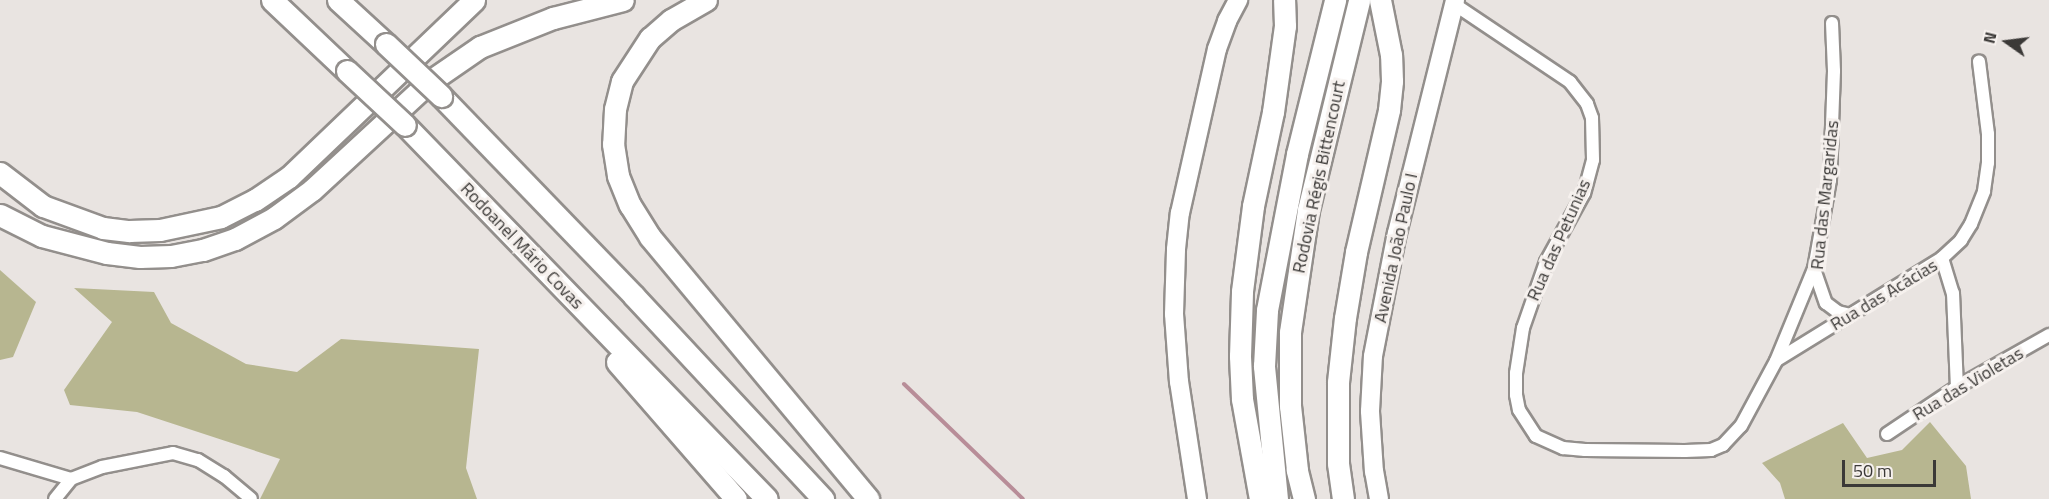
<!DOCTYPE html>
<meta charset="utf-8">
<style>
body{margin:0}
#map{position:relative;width:2049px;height:499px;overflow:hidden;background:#e9e4e1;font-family:"Titillium Web",sans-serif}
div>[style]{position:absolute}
.green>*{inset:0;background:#b7b690}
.stream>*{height:4px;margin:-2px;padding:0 2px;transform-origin:2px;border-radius:2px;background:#b88d98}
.roads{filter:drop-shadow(2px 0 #938f8c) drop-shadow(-2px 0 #938f8c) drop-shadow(0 2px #938f8c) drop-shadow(0 -2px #938f8c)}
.minor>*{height:12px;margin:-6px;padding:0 6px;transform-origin:6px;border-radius:6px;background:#fff}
.primary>*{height:18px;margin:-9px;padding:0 9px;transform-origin:9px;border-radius:9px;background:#fff}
.motorway>*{height:21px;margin:-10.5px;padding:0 10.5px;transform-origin:10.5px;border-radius:10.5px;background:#fff}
.bridges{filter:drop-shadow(2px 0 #938f8c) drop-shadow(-2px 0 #938f8c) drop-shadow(0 2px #938f8c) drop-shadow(0 -2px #938f8c)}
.motorway-bridge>*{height:21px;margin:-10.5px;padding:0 10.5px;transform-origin:10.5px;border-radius:10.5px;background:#fff}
span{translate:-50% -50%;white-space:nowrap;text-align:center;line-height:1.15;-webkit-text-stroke:6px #f6f1ee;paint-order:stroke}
.street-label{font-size:18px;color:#3b3937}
.north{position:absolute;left:1977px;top:12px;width:60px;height:60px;-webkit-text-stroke:4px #f6f1ee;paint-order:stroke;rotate:284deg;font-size:16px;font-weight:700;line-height:24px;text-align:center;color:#3b3937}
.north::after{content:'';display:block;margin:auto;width:21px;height:27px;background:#3b3937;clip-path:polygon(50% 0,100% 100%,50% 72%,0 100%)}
.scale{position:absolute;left:1842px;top:460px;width:94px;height:27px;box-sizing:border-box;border:3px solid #3b3937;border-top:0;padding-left:8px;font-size:18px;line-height:21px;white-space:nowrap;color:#3b3937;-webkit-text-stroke:4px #f6f1ee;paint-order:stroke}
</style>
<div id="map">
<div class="green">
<div style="clip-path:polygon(0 270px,36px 302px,13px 357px,0 360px)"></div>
<div style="clip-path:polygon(74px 288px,154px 292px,171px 323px,246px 364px,297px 372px,341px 339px,479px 349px,466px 468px,477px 499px,260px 499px,280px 459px,137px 412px,70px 405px,64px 390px,112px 322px)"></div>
<div style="clip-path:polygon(1930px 422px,1966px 466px,1971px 499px,1785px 499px,1780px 483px,1762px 463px,1843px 423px,1867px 458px,1902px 450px)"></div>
</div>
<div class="stream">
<div style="left:904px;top:384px;width:165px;rotate:44deg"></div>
</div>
<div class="roads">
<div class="minor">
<div style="left:1454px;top:4px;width:140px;rotate:33.9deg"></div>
<div style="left:1570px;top:82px;width:28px;rotate:52deg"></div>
<div style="left:1587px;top:104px;width:15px;rotate:70deg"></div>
<div style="left:1592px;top:118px;width:42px;rotate:88.6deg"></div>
<div style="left:1593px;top:160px;width:34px;rotate:105deg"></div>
<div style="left:1584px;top:193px;width:79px;rotate:118.8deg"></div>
<div style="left:1546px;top:262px;width:70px;rotate:109.2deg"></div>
<div style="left:1523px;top:328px;width:46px;rotate:98.8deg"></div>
<div style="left:1516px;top:373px;width:22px;rotate:90deg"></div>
<div style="left:1516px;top:395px;width:15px;rotate:79deg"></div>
<div style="left:1519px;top:410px;width:31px;rotate:57deg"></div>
<div style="left:1536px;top:436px;width:30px;rotate:24deg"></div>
<div style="left:1563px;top:448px;width:22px;rotate:5deg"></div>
<div style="left:1585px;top:450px;width:100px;rotate:0.6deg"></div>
<div style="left:1685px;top:451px;width:26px;rotate:-2deg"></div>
<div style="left:1711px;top:450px;width:13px;rotate:-23deg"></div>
<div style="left:1723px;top:445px;width:26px;rotate:-47deg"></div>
<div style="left:1741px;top:426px;width:74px;rotate:-61.7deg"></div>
<div style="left:1776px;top:361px;width:100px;rotate:-67.6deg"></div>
<div style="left:1832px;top:23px;width:48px;rotate:87.6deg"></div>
<div style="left:1834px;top:71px;width:109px;rotate:92.1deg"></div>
<div style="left:1830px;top:180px;width:90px;rotate:100.2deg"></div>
<div style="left:1814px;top:269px;width:36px;rotate:71deg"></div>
<div style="left:1826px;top:303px;width:15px;rotate:37deg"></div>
<div style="left:1838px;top:312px;width:12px;rotate:14deg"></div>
<div style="left:1942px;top:258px;width:26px;rotate:-43deg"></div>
<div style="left:1961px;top:240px;width:19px;rotate:-58deg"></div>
<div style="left:1971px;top:224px;width:35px;rotate:-68deg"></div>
<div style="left:1984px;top:191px;width:28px;rotate:-82deg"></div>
<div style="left:1988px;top:163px;width:29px;rotate:-90deg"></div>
<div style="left:1988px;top:134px;width:73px;rotate:-97.1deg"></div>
<div style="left:1777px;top:360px;width:194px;rotate:-31.7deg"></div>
<div style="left:1942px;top:258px;width:37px;rotate:73deg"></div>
<div style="left:1953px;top:293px;width:94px;rotate:87.6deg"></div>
<div style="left:1887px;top:434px;width:84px;rotate:-33.9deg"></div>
<div style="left:1957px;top:387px;width:106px;rotate:-29.5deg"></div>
<div style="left:0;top:458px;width:74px;rotate:16.5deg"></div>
<div style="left:55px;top:499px;width:26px;rotate:-51deg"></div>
<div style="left:71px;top:479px;width:33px;rotate:-21deg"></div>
<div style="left:102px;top:467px;width:72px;rotate:-11.2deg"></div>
<div style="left:173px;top:453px;width:26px;rotate:16deg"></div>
<div style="left:198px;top:460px;width:31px;rotate:32deg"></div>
<div style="left:224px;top:476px;width:35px;rotate:40deg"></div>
</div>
<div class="primary">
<div style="left:1197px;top:499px;width:118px;rotate:-98.7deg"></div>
<div style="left:1179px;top:382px;width:68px;rotate:-94.2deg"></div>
<div style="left:1174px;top:314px;width:65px;rotate:-88.2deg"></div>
<div style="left:1176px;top:249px;width:36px;rotate:-84deg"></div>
<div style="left:1180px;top:213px;width:168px;rotate:-77.3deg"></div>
<div style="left:1217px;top:49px;width:30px;rotate:-70deg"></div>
<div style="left:1227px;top:21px;width:24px;rotate:-62deg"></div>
<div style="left:1379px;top:499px;width:27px;rotate:-100deg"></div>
<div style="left:1374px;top:472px;width:61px;rotate:-93.8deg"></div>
<div style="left:1370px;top:411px;width:55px;rotate:-86.9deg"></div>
<div style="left:1373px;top:356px;width:125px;rotate:-79deg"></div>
<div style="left:1397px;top:233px;width:240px;rotate:-76deg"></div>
</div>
<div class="motorway">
<div style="left:272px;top:0;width:103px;rotate:43.4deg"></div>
<div style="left:338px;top:0;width:65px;rotate:42.5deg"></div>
<div style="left:706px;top:0;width:40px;rotate:150.3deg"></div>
<div style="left:671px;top:20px;width:28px;rotate:139deg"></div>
<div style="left:650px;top:38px;width:51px;rotate:123.1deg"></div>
<div style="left:622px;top:81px;width:29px;rotate:104deg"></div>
<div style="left:615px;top:109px;width:35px;rotate:93deg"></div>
<div style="left:613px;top:144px;width:32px;rotate:81deg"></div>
<div style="left:618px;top:176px;width:31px;rotate:68deg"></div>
<div style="left:630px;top:205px;width:38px;rotate:58deg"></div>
<div style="left:650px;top:237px;width:341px;rotate:50.2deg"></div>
<div style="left:441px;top:96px;width:277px;rotate:46deg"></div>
<div style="left:633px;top:295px;width:279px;rotate:47deg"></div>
<div style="left:405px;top:125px;width:520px;rotate:45.93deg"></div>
<div style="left:0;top:173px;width:54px;rotate:37.5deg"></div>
<div style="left:43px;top:206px;width:64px;rotate:20.1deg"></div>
<div style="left:103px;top:228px;width:26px;rotate:7deg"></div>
<div style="left:129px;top:231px;width:31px;rotate:-2deg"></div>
<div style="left:160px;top:230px;width:62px;rotate:-12deg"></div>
<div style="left:221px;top:217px;width:38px;rotate:-27deg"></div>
<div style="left:255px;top:200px;width:41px;rotate:-34.1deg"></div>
<div style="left:289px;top:177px;width:256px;rotate:-43.7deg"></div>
<div style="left:0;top:215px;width:47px;rotate:26.6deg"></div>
<div style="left:42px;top:236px;width:67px;rotate:14.7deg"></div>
<div style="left:107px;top:253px;width:33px;rotate:7deg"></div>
<div style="left:140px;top:257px;width:31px;rotate:-2deg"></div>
<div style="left:171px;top:256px;width:33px;rotate:-11deg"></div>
<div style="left:203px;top:250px;width:34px;rotate:-19deg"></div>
<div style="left:235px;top:239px;width:44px;rotate:-28.3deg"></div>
<div style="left:274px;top:218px;width:47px;rotate:-36.4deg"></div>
<div style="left:312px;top:190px;width:159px;rotate:-42.7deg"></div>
<div style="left:429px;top:82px;width:62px;rotate:-34.5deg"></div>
<div style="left:480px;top:47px;width:79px;rotate:-21.7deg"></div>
<div style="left:553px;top:18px;width:72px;rotate:-14.4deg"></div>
<div style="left:617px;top:362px;width:181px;rotate:49deg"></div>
<div style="left:1260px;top:499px;width:102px;rotate:-100.2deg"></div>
<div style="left:1242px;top:399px;width:43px;rotate:-92.7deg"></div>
<div style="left:1240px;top:356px;width:65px;rotate:-88.2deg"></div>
<div style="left:1242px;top:291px;width:86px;rotate:-82.6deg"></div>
<div style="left:1253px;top:206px;width:96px;rotate:-78deg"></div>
<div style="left:1273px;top:112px;width:87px;rotate:-82.1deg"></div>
<div style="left:1285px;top:26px;width:26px;rotate:-92deg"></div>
<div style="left:1277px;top:499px;width:134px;rotate:-95.6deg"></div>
<div style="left:1264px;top:366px;width:56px;rotate:-86.9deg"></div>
<div style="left:1267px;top:310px;width:159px;rotate:-79.1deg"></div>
<div style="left:1297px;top:154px;width:159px;rotate:-76.1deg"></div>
<div style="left:1304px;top:499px;width:30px;rotate:-104deg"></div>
<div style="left:1297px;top:470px;width:64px;rotate:-96.2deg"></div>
<div style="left:1290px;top:406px;width:74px;rotate:-90deg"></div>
<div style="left:1290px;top:332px;width:123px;rotate:-81.6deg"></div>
<div style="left:1308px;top:210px;width:216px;rotate:-76.3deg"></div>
<div style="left:1343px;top:499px;width:36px;rotate:-98deg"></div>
<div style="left:1338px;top:463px;width:81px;rotate:-90deg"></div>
<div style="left:1338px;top:382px;width:64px;rotate:-83.8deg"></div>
<div style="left:1345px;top:318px;width:67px;rotate:-80.5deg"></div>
<div style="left:1356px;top:252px;width:146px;rotate:-76.9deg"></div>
<div style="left:1389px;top:110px;width:29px;rotate:-84deg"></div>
<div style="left:1392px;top:81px;width:26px;rotate:-92deg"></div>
<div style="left:1391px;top:55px;width:56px;rotate:-101.3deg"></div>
</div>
</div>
<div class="bridges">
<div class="motorway-bridge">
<div style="left:386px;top:44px;width:76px;rotate:43.4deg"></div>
<div style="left:347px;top:71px;width:79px;rotate:43deg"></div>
</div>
</div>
<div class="street-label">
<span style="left:1319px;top:177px;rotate:-78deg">Rodovia Régis Bittencourt</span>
<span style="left:1825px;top:195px;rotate:-84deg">Rua das Margaridas</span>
<span style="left:1559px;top:240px;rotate:-66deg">Rua das Petunias</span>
<span style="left:522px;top:246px;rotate:46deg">Rodoanel Mário Covas</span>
<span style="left:1396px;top:248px;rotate:-78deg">Avenida João Paulo I</span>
<span style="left:1884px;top:295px;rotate:-31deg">Rua das Acácias</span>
<span style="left:1968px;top:384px;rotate:-31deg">Rua das Violetas</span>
</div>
<div class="north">N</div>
<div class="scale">50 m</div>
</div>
